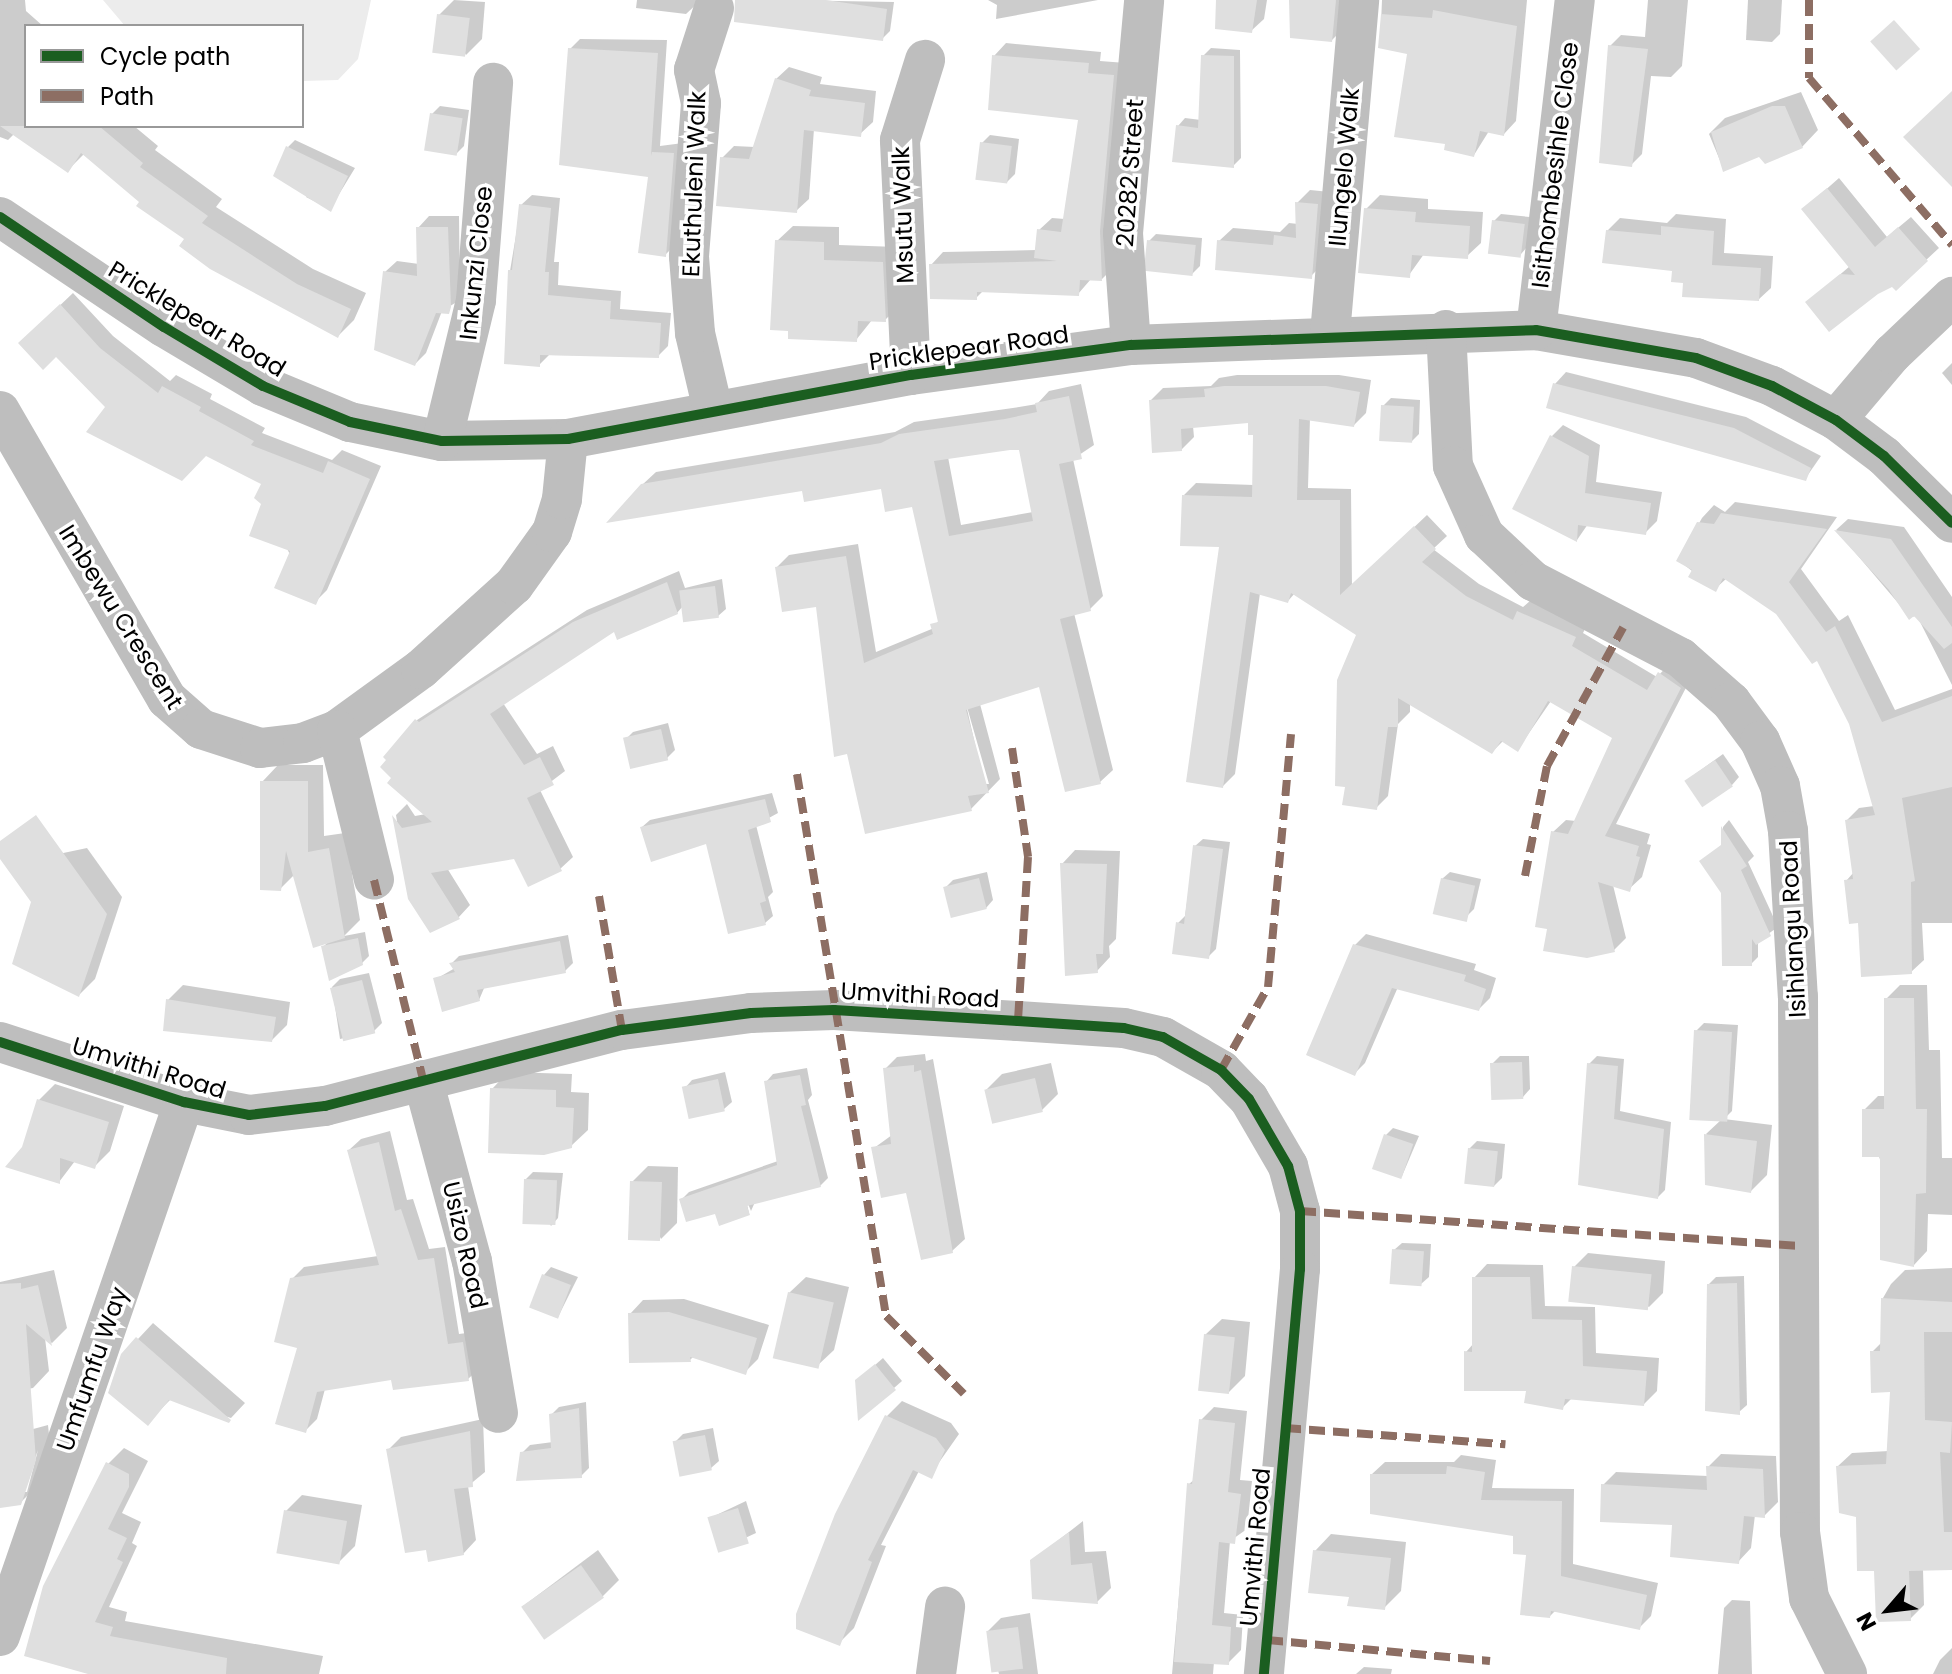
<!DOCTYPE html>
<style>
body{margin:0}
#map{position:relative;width:1952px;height:1674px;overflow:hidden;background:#fff;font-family:Poppins,sans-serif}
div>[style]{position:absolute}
.green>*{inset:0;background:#ececec}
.shadow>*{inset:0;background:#0003}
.building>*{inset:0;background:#dfdfdf;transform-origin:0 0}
.minor>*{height:40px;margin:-20px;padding:0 20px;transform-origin:20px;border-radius:20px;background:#bebebe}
.quiet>*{height:8px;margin-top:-4px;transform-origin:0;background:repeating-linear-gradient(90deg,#8d6e63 0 16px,transparent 0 24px)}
.cycleway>*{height:10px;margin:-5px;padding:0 5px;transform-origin:5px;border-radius:5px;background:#1b5e20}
span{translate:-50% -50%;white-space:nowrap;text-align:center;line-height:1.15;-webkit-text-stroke:7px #fff;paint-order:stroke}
.street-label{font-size:24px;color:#000}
.legend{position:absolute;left:24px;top:24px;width:280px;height:104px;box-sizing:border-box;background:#fff;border:2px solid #999;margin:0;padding:10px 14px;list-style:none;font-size:24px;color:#000}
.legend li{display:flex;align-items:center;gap:16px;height:40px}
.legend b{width:40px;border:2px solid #999}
.north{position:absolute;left:1848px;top:1570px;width:80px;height:80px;-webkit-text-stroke:6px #fff;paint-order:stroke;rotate:242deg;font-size:22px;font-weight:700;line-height:32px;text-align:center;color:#000}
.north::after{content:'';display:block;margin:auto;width:28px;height:36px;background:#000;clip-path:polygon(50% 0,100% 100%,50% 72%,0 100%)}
</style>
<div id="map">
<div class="green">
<div style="clip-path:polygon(103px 0,371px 0,358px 59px,338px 80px,302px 81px,302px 26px,125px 26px)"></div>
</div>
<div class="shadow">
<div style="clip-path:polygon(0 0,25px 0,26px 11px,43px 26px,26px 26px,26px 126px,134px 126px,158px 146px,155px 150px,222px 199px,216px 207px,313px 269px,366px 293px,354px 320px,338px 336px,187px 239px,84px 154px,68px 170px,14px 134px,8px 140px,0 137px)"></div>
<div style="clip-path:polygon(454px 0,485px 2px,482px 39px,466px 55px,439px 15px)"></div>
<div style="clip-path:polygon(637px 0,701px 0,686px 14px,636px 8px)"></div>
<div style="clip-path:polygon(782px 0,894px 2px,890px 31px,882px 39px)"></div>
<div style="clip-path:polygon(988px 0,1098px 0,996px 19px,997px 5px)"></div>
<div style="clip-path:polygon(1218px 0,1267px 0,1264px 19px,1251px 31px)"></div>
<div style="clip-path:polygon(1291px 0,1348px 0,1344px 28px,1332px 40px)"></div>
<div style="clip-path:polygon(1382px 0,1527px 0,1516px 121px,1504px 134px,1489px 131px,1474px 155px,1447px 142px,1409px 53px,1380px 46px)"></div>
<div style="clip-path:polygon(1648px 0,1688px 0,1682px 66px,1671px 77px,1651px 76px,1642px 154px,1631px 165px,1610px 46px,1621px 35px,1645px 37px)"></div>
<div style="clip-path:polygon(1748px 0,1782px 0,1780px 34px,1772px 42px,1746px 40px)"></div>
<div style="clip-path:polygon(580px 39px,667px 40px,660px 146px,683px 143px,675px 245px,665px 255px,651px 175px,570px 49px)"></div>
<div style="clip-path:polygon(1006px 43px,1101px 52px,1100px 61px,1126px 63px,1114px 267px,1102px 279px,1091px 279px,1078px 294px,984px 290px,976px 298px,931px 265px,943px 252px,1037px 250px,1039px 230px,1052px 218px,1065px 219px,1080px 118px,994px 56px)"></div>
<div style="clip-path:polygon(1211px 48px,1240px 50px,1241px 158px,1234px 165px,1178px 126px,1185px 118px,1201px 120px,1203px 56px)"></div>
<div style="clip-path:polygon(789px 67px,822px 77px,820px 84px,876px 91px,873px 122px,860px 134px,814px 129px,809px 199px,796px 211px,722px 158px,734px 146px,755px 147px,776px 79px)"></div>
<div style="clip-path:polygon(1801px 92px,1818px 130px,1802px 147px,1760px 155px,1724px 170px,1709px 134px,1725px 118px)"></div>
<div style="clip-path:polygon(440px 106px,469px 110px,464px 146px,457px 153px,432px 114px)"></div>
<div style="clip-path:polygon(990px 135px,1019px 139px,1015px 174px,1007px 182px,982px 143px)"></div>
<div style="clip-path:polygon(295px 140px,355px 168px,330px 209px,306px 197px,309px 191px,288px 147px)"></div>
<div style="clip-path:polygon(1839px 178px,1887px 237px,1911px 217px,1939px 248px,1896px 288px,1892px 284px,1808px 302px,1850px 266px,1822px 193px)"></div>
<div style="clip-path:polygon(1310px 190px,1330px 192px,1324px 263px,1311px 276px,1219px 241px,1233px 228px,1280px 232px,1289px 223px,1298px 224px,1297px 203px)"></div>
<div style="clip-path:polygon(532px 195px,560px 198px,554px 262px,559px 262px,558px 285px,621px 291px,620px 309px,671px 313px,668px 346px,658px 356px,549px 355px,539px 365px,510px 271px,521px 205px)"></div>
<div style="clip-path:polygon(1380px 195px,1428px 199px,1428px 209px,1483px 212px,1481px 243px,1467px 256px,1424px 254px,1409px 275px,1366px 209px)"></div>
<div style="clip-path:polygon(1501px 214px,1530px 217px,1528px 246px,1521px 254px,1494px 221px)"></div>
<div style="clip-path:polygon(1676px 214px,1726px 219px,1724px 253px,1773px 256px,1771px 288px,1758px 300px,1685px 281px,1675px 269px,1607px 231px,1620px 218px,1667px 223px)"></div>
<div style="clip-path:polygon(429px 216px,459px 216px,460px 300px,442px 311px,426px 353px,415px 364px,385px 272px,397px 261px,419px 264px,418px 228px)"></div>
<div style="clip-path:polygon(793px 226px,839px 227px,839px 245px,898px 247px,900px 305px,885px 320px,872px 320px,856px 340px,777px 241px)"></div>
<div style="clip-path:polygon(1156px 234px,1202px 238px,1200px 266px,1192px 274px,1149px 241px)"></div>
<div style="clip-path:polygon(73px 293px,113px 336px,170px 381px,176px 375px,212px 394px,210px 399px,265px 428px,262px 433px,332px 460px,342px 450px,381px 466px,327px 590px,315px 602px,263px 503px,263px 483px,108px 407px,33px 331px)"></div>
<div style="clip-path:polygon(1952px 363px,1952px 385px,1942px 373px)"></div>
<div style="clip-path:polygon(1566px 372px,1746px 417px,1821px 456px,1805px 479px,1555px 384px)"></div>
<div style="clip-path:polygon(1237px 375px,1339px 375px,1371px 380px,1366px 413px,1354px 425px,1310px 418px,1308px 488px,1351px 489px,1352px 586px,1427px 515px,1447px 536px,1433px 549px,1479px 584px,1523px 607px,1531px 600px,1587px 625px,1583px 633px,1657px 677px,1672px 661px,1692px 676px,1616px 824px,1650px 834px,1647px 844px,1651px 845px,1642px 877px,1629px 889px,1613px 885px,1626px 938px,1614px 950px,1549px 927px,1553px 832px,1566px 820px,1576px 821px,1615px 738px,1551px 701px,1518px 749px,1504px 740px,1492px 752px,1410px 702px,1410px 712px,1398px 724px,1388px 796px,1376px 808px,1358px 634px,1295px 593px,1288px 601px,1260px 593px,1235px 774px,1223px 786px,1221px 545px,1184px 495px,1196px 483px,1254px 485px,1255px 433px,1250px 421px,1193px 426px,1194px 437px,1181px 450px,1151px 400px,1163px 388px,1211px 386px,1219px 378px)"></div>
<div style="clip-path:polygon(evenodd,1081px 384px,1094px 445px,1073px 459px,1103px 596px,1090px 609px,1074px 613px,1113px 770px,1100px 782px,1041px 684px,980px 704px,1000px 779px,971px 809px,818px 605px,777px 567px,789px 555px,858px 544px,876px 652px,934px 628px,940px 618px,914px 505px,882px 486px,642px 485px,656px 472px,895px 432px,914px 422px,1019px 407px,1037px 404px,1049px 391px,1081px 384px,1021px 448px,1033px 512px,961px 525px,948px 457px,1021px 448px,1081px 384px,965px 700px,989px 784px,984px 784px,965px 700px)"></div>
<div style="clip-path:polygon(1391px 398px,1420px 400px,1419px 434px,1412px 441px,1383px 406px)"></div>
<div style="clip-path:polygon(1563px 425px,1600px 445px,1596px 482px,1662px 492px,1657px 521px,1645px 533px,1588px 524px,1577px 540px,1552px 436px)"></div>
<div style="clip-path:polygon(1735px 502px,1837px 517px,1801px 569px,1839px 621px,1848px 615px,1895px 710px,1952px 689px,1952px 923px,1922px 923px,1924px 960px,1911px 972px,1846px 881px,1854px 872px,1847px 820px,1859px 808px,1874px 806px,1851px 723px,1818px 658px,1778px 613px,1727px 578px,1715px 589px,1678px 560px,1702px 518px,1714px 505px,1725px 512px)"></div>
<div style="clip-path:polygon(1848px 519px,1904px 527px,1952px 597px,1952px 685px,1917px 616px,1910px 617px,1836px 530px)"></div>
<div style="clip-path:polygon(679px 571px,685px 588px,722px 579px,726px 609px,718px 616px,683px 606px,677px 613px,615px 629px,503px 703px,537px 754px,553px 746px,565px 771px,540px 790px,573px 857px,560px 869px,515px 856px,447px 868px,470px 905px,458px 918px,409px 899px,396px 815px,407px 804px,415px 816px,426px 814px,417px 720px,587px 610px)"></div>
<div style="clip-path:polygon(668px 723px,675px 750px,667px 758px,625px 740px,633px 732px)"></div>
<div style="clip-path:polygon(1723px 754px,1739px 777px,1732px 785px,1687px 780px)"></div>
<div style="clip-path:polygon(278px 765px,323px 765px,324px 836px,345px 833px,360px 920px,344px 936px,365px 932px,369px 956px,362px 963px,324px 946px,329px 941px,294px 875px,280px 889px,262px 782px)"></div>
<div style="clip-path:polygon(772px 793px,778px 813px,756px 825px,773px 892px,768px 897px,773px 916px,765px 923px,707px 841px,642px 827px,650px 820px)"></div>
<div style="clip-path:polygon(1729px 820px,1754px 856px,1748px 862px,1778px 927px,1758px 941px,1758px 957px,1751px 964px,1723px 893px,1702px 861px,1723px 844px,1723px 827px)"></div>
<div style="clip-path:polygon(1203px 839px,1230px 842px,1216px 949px,1208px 957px,1178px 923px,1185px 916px,1195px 846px)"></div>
<div style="clip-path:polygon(87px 848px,122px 897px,95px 979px,79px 995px,33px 902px,30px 860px)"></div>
<div style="clip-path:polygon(1075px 850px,1120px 851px,1116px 939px,1109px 946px,1110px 957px,1097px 971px,1062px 864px)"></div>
<div style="clip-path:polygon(987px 872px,993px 900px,986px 908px,946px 887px,953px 880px)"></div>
<div style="clip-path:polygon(1450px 872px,1481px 879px,1474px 909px,1467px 916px,1442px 879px)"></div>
<div style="clip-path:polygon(1366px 934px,1476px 964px,1474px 970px,1496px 978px,1490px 998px,1479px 1009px,1398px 987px,1365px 1063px,1354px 1074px,1355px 945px)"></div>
<div style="clip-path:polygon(568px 935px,573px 963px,565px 971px,485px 986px,479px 1000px,436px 979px,455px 968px,452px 963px,459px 956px)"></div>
<div style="clip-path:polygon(369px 973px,382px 1023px,374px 1031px,340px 1039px,332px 987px,340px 979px)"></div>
<div style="clip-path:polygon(183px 985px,290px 1002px,287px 1025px,272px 1040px,168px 1000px)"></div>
<div style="clip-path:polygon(1900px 985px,1927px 985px,1929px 1050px,1940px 1050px,1942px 1158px,1952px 1158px,1952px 1215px,1928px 1214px,1927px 1251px,1914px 1265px,1864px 1110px,1878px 1096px,1886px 1096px,1886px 999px)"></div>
<div style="clip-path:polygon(1704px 1023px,1738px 1025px,1732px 1111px,1724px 1119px,1772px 1125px,1767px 1175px,1751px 1191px,1706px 1134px,1722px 1119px,1696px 1031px)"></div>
<div style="clip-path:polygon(925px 1054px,926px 1061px,933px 1059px,965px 1239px,952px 1251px,874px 1148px,892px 1135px,885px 1069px,897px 1057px)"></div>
<div style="clip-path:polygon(1500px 1056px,1529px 1056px,1530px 1089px,1523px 1097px,1492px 1064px)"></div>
<div style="clip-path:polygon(1597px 1056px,1624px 1059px,1620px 1111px,1671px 1122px,1665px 1190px,1658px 1197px,1580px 1183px,1589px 1064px)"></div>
<div style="clip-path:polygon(1051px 1063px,1058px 1094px,1042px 1110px,986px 1090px,1002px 1074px)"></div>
<div style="clip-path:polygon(807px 1068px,812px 1095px,808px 1100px,828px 1178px,820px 1186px,755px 1202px,751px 1211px,745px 1196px,749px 1213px,716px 1212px,681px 1200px,689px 1192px,778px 1161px,766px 1082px,773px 1074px)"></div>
<div style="clip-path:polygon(508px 1072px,572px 1074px,571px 1092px,589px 1093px,588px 1130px,571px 1146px,492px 1089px)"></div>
<div style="clip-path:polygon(725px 1072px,732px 1102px,724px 1109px,685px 1088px,692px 1080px)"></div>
<div style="clip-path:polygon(55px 1084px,124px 1106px,110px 1151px,94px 1167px,75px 1161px,59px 1182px,39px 1100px)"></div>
<div style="clip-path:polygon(1393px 1128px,1419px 1136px,1402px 1176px,1386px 1135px)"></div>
<div style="clip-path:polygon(390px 1131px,407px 1200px,413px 1199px,429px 1249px,445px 1247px,459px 1334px,474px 1332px,480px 1368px,468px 1379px,393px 1377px,325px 1389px,317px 1419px,305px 1431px,292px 1279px,304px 1267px,378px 1256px,349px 1150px,361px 1139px)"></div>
<div style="clip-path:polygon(1477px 1141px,1505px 1144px,1502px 1178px,1494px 1186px,1469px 1149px)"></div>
<div style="clip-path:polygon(648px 1166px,678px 1167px,677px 1223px,661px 1239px,632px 1182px)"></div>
<div style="clip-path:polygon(533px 1172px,563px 1173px,558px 1218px,551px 1226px,525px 1180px)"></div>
<div style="clip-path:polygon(1402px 1243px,1431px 1244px,1429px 1277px,1421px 1284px,1394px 1250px)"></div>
<div style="clip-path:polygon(1588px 1253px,1665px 1261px,1663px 1293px,1649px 1307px,1574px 1267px)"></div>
<div style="clip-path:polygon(1487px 1264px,1543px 1265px,1545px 1306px,1595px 1307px,1596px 1353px,1659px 1358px,1657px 1391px,1644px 1404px,1572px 1398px,1562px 1408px,1466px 1352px,1474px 1343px,1474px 1278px)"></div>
<div style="clip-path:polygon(551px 1267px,578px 1277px,558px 1317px,544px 1275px)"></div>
<div style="clip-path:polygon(1952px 1268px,1952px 1568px,1923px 1569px,1924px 1605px,1910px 1619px,1876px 1569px,1838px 1466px,1852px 1453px,1889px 1451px,1892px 1390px,1872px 1352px,1882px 1342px,1883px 1298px,1891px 1284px,1905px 1270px)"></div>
<div style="clip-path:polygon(54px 1270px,67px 1328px,52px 1343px,45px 1338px,49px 1371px,33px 1388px,0 1394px,0 1282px)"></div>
<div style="clip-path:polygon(1744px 1276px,1747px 1405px,1739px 1412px,1709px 1284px,1716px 1277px)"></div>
<div style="clip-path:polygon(806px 1277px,849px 1287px,834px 1350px,817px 1366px,789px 1293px)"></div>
<div style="clip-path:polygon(684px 1299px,769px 1325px,758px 1359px,745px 1372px,694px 1356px,690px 1360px,630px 1314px,643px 1300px)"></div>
<div style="clip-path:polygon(1222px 1319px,1250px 1322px,1245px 1376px,1228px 1393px,1205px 1335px)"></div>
<div style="clip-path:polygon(153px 1323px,245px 1403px,231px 1418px,171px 1399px,147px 1423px,123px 1355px)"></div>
<div style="clip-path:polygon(883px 1358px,902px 1381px,894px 1388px,866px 1373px)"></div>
<div style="clip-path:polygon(902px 1401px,951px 1423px,959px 1434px,933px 1471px,920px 1469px,881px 1545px,886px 1546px,854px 1628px,839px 1643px,887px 1416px)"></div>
<div style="clip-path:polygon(586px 1402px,589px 1468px,581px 1476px,522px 1453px,530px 1445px,553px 1442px,551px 1415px,559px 1407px)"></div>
<div style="clip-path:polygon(1214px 1407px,1247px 1411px,1240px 1480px,1252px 1481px,1247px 1529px,1230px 1541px,1224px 1613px,1243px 1615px,1241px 1650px,1228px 1663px,1214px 1662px,1213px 1674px,1172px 1674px,1189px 1484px,1195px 1479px,1201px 1420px)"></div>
<div style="clip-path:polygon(483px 1419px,485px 1472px,468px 1486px,476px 1540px,463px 1554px,388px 1450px,401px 1437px)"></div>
<div style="clip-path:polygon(evenodd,48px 1425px,50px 1444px,35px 1488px,20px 1503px,0 1506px,0 1438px,48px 1425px,38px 1450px,27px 1492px,23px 1492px,38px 1450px)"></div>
<div style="clip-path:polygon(713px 1428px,719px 1461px,711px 1468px,676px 1441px,683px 1434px)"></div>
<div style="clip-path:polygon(124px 1448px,148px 1461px,122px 1513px,141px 1522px,132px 1543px,137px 1546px,109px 1607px,127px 1612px,125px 1621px,323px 1656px,319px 1674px,89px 1674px,108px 1464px)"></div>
<div style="clip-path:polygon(1721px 1454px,1776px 1456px,1778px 1502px,1764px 1516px,1755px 1515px,1751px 1548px,1738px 1562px,1603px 1485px,1616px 1472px,1708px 1476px,1708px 1467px)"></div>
<div style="clip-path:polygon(1461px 1455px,1496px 1460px,1492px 1488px,1574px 1489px,1573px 1564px,1658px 1583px,1651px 1616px,1639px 1628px,1556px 1610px,1550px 1616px,1528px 1553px,1515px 1534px,1372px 1474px,1385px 1462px,1454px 1462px)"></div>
<div style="clip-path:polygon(302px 1495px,362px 1505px,355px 1546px,339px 1562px,286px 1511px)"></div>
<div style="clip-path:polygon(746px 1501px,756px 1533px,719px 1550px,710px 1518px)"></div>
<div style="clip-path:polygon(1083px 1521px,1085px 1552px,1106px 1551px,1111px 1588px,1097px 1602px,1032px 1561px)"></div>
<div style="clip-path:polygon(1331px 1534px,1406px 1542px,1401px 1591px,1384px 1608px,1351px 1595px,1315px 1551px)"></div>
<div style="clip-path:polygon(598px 1550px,619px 1580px,603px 1596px,522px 1607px)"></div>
<div style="clip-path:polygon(1732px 1600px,1750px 1601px,1752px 1674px,1718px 1674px,1724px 1608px)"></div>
<div style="clip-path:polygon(1030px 1613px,1038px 1674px,999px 1674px,988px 1631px,1001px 1618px)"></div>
<div style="clip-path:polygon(1952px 1648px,1952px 1674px,1933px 1674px,1940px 1660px)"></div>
<div style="clip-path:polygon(1364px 1667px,1392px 1669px,1391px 1674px,1356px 1674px)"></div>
</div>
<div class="building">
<div style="clip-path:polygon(735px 0,826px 0,887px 9px,883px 41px,734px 22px)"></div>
<div style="clip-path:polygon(1216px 0,1257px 0,1252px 33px,1215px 29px)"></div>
<div style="clip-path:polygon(1289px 0,1336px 0,1332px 42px,1290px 38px)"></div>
<div style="clip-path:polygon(1433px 10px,1517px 26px,1504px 136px,1480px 131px,1474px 157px,1444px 150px,1445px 144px,1394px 137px,1407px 54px,1378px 48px,1381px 14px,1432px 18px)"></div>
<div style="left:437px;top:14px;width:33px;height:39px;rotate:7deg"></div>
<div style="left:1894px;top:20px;width:39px;height:32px;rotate:48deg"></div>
<div style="clip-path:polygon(1608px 45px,1648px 49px,1632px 167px,1599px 163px)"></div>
<div style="clip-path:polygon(568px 48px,658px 53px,651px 156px,652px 152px,674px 153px,666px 257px,638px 253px,648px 177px,559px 165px)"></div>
<div style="clip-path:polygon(992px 55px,1089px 63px,1088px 73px,1114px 75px,1100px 231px,1102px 281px,1080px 280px,1079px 296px,977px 292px,977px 300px,930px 299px,929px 264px,1057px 261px,1034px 258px,1037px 229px,1061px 232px,1078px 120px,988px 110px)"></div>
<div style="clip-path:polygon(1201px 55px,1234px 56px,1234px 168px,1172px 162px,1176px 125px,1198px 128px)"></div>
<div style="clip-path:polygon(775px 78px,811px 90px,809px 96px,865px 103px,861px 137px,804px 130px,797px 213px,716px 206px,720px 157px,749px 159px)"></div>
<div style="clip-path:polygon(1952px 91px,1952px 187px,1903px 137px)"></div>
<div style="clip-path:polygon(1772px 106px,1785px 106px,1803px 148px,1765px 164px,1759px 157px,1723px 172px,1711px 132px)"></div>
<div style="left:430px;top:113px;width:33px;height:38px;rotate:9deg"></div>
<div style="clip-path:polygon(0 126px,99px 126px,143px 163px,140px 167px,208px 216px,202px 223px,297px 284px,351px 309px,338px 338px,210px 269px,179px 246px,184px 239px,136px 206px,139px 202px,81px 153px,68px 173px)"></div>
<div style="left:980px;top:142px;width:32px;height:38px;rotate:7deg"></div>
<div style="clip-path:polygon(286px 146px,348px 176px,331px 212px,273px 176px)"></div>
<div style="clip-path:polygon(1827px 188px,1875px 247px,1898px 227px,1928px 261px,1896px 291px,1892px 287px,1878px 294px,1829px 332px,1805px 302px,1840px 274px,1855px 275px,1801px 209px)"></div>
<div style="clip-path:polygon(1295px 202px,1318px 204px,1312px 279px,1215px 270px,1217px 240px,1273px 245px,1274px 235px,1296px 238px)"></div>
<div style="clip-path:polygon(519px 204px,551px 208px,545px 272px,549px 272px,548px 295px,611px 301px,610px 319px,661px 323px,659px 358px,540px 355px,540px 367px,504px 364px,508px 270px,512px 270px)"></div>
<div style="clip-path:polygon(1364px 208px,1416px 212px,1415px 222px,1470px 226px,1468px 259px,1412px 255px,1410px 278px,1358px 273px)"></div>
<div style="left:1492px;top:220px;width:33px;height:34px;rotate:7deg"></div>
<div style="clip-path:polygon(1661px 226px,1714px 231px,1712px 265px,1761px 268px,1759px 301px,1682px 297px,1683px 283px,1671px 282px,1672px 271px,1602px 263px,1606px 230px,1661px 235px)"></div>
<div style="clip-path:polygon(416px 227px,448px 227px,451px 307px,449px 314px,436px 313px,415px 366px,374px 350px,383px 271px,417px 276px)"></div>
<div style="clip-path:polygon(775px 240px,824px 242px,824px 260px,883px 262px,886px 322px,858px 321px,857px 342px,788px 339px,788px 331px,770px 330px)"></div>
<div style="left:1147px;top:240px;width:49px;height:31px;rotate:6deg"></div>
<div style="clip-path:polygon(60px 304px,100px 348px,158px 393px,162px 386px,201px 407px,199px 411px,254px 441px,251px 445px,323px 473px,328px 461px,370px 479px,316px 605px,274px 588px,290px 551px,249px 536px,261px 504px,254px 498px,261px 484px,206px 456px,182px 481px,86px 432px,105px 407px,56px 357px,43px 370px,18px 343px)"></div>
<div style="clip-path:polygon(1553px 383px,1734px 428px,1811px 468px,1806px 481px,1546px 408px)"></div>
<div style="clip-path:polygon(1224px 386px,1326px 386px,1360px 392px,1354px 427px,1299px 419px,1297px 500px,1340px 500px,1340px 595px,1414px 526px,1436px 549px,1422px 562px,1466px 596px,1513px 620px,1517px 611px,1576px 637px,1572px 646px,1647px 690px,1658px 672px,1681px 688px,1605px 836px,1639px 846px,1636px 856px,1640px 857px,1630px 892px,1598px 882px,1615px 952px,1587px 958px,1543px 951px,1547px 929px,1535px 927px,1551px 831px,1568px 834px,1612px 738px,1548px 701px,1518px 752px,1501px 741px,1492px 754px,1398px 698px,1398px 727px,1388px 727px,1377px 810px,1342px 805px,1345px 787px,1335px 786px,1337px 680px,1356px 635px,1291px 593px,1288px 603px,1250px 592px,1223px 788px,1186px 782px,1219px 547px,1180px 546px,1182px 495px,1252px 497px,1253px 435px,1248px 435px,1248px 423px,1181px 429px,1182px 451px,1152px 453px,1149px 400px,1205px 397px,1204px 389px)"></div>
<div style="clip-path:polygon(evenodd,1069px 396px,1082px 459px,1059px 464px,1091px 611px,1060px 619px,1101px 784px,1065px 792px,1039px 687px,966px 710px,989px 793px,968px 796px,972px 811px,865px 834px,847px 754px,834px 757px,816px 607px,782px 612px,775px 567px,846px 556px,864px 663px,933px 634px,930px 624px,938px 622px,912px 507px,885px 512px,881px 489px,804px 502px,802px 491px,606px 523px,641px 484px,881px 443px,899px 434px,1005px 419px,1037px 412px,1035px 403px,1069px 396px,1010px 450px,1019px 450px,1033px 521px,949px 536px,934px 461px,1010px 450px)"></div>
<div style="left:1381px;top:405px;width:33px;height:36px;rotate:3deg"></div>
<div style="clip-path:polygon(1550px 435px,1589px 456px,1585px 493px,1651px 503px,1646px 535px,1578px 525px,1577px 542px,1512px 509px)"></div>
<div style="clip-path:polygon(1721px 513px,1827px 529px,1789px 582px,1826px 632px,1835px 626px,1882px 722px,1952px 696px,1952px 787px,1902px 798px,1915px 881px,1911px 882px,1912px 974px,1861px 977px,1858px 923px,1849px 924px,1844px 880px,1853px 879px,1845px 820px,1875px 815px,1849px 724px,1817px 661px,1812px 664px,1776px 614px,1723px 578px,1716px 592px,1688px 577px,1692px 570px,1676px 561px,1697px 522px,1714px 524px)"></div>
<div style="clip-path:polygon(1834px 530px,1891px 539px,1952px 627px,1952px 643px,1944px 649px,1914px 616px,1909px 620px,1889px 590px)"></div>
<div style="clip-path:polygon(667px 582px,678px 614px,617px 640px,614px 632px,490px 714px,524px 765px,540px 757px,554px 785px,527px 798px,562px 871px,528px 887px,514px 859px,431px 873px,460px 919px,430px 933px,408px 899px,392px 815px,402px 828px,432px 822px,387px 783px,391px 778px,380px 767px,386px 760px,383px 757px,415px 719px,419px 722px,573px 622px)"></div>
<div style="left:715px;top:586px;width:32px;height:36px;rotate:83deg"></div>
<div style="left:661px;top:729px;width:32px;height:39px;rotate:77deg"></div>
<div style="left:1715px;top:760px;width:32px;height:37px;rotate:56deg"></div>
<div style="clip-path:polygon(260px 781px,308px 781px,308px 852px,329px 848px,345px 938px,313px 948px,286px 851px,281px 891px,260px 890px)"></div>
<div style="clip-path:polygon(765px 799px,771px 822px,748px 830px,766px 901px,760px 903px,766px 925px,728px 934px,706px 844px,651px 862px,640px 827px)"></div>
<div style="clip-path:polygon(36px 815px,107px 914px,79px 997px,12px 964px,31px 902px,0 859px,0 841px)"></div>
<div style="clip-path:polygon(1721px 826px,1747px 866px,1741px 870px,1771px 936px,1756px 945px,1752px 939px,1752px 966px,1722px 966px,1721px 893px,1699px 861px,1721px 845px)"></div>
<div style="clip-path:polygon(1193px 845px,1223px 849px,1209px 959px,1172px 954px,1176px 922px,1184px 924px)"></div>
<div style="clip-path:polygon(1060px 863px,1107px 864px,1103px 954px,1096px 954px,1098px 973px,1065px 976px)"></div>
<div style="left:979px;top:878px;width:32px;height:37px;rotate:76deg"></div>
<div style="left:1441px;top:878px;width:35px;height:37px;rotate:13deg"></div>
<div style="clip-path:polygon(358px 938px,363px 965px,329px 981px,321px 946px)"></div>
<div style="clip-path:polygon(560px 941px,566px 973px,477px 990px,480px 1001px,442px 1012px,433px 978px,455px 972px,449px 963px)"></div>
<div style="clip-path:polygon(1353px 944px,1466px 975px,1464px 981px,1486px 989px,1479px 1011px,1392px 988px,1355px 1076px,1306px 1055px)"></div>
<div style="left:362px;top:980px;width:55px;height:33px;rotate:76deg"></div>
<div style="clip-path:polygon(1884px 998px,1914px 998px,1916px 1109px,1927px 1109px,1926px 1193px,1916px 1194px,1914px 1267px,1880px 1260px,1880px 1157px,1862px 1157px,1862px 1109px,1884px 1109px)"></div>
<div style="clip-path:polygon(166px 999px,276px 1017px,272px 1042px,163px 1031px)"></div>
<div style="left:1694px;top:1030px;width:38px;height:90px;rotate:3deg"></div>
<div style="left:1522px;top:1062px;width:37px;height:32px;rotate:88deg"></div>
<div style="clip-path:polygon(1587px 1063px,1618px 1066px,1614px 1119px,1664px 1129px,1658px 1199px,1578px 1185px)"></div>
<div style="clip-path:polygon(914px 1065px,914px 1072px,921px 1070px,953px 1253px,921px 1260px,906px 1193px,881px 1198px,871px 1147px,891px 1144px,883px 1068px)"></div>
<div style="clip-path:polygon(800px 1075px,806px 1105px,801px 1106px,821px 1187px,747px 1206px,750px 1215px,719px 1226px,715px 1214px,686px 1222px,679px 1199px,777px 1165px,764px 1081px)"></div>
<div style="left:1035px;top:1078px;width:35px;height:52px;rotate:77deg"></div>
<div style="left:718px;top:1079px;width:33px;height:37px;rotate:78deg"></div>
<div style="clip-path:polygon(490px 1088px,556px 1090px,556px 1107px,574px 1108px,572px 1148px,544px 1155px,488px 1153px)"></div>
<div style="clip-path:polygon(37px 1099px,109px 1122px,95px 1169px,60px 1158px,60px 1184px,5px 1167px,22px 1147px)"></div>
<div style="left:1384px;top:1134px;width:31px;height:37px;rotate:19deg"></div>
<div style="clip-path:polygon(1704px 1134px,1757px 1141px,1751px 1193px,1705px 1185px)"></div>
<div style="clip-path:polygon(379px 1142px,395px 1211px,401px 1209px,418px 1260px,434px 1258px,448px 1344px,463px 1342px,469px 1381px,393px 1390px,391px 1380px,317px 1392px,306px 1433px,275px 1424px,297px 1348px,274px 1342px,290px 1278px,379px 1265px,347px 1150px)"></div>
<div style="left:1468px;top:1148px;width:30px;height:36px;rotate:6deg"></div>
<div style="left:524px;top:1179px;width:33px;height:45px;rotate:2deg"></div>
<div style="left:630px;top:1181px;width:32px;height:59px;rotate:2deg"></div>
<div style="left:1392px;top:1249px;width:32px;height:35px;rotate:4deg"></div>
<div style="left:1572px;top:1266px;width:80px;height:36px;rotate:6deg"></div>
<div style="left:542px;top:1274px;width:31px;height:36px;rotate:21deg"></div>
<div style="clip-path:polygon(1472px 1277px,1530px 1277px,1532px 1319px,1582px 1320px,1583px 1366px,1647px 1371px,1644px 1406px,1565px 1399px,1563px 1410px,1524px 1403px,1526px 1391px,1464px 1391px,1464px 1351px,1472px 1352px)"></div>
<div style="clip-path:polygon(21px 1283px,21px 1289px,38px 1285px,52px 1346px,26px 1324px,36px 1460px,21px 1505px,0 1508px,0 1284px)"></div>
<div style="clip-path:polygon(1737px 1283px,1740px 1415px,1705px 1411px,1707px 1284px)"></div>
<div style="left:788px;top:1292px;width:47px;height:68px;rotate:13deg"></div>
<div style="clip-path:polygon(1881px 1298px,1952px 1302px,1952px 1332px,1924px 1332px,1925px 1420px,1952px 1422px,1950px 1453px,1940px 1452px,1944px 1532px,1952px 1532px,1952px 1570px,1909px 1571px,1911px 1621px,1876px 1622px,1874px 1571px,1857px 1571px,1856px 1517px,1839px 1513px,1836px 1466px,1886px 1464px,1890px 1392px,1871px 1393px,1870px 1351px,1880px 1351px)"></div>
<div style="clip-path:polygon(669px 1312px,757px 1338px,746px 1375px,690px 1357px,691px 1362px,629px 1363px,628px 1313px)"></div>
<div style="left:1204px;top:1334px;width:31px;height:57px;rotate:6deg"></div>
<div style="clip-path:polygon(136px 1337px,231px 1420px,229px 1423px,169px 1400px,148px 1426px,108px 1393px,121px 1354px)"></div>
<div style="clip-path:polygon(875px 1364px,896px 1390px,858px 1421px,855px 1380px)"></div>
<div style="clip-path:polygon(579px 1408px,582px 1478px,516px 1481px,520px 1452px,551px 1448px,549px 1414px)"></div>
<div style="clip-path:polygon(885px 1415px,936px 1438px,945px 1450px,932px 1479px,913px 1470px,868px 1560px,872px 1562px,840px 1646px,796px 1629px,796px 1614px,835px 1514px)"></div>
<div style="clip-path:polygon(1199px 1419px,1235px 1423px,1228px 1492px,1241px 1494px,1235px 1544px,1219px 1542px,1212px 1625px,1231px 1627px,1229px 1665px,1174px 1662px,1187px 1483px,1192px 1484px)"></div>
<div style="clip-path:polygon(470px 1431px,473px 1487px,454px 1489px,464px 1555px,428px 1562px,426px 1550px,405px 1553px,386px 1449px)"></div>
<div style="left:705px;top:1435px;width:36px;height:33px;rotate:79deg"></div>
<div style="clip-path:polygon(106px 1462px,129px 1474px,129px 1487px,108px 1529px,127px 1538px,117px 1559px,123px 1562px,95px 1622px,113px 1627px,110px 1636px,227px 1658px,226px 1674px,88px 1674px,24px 1656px,43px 1586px)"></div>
<div style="clip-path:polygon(1447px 1466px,1485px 1472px,1481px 1500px,1562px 1501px,1561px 1576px,1647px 1595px,1640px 1630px,1551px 1611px,1550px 1618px,1520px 1615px,1526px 1555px,1513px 1554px,1513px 1536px,1370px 1514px,1370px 1474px,1446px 1474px)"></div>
<div style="clip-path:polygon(1706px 1466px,1763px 1469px,1765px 1518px,1744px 1516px,1739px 1564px,1670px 1557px,1672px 1525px,1600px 1522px,1601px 1484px,1707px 1490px)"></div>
<div style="left:738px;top:1508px;width:37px;height:32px;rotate:73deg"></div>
<div style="left:284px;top:1510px;width:64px;height:44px;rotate:10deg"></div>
<div style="clip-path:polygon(1069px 1532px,1071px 1565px,1092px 1563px,1098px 1604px,1032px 1599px,1030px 1560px)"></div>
<div style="clip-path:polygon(1313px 1550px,1391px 1558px,1385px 1610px,1347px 1606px,1349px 1597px,1308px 1593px)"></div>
<div style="left:581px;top:1565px;width:40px;height:73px;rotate:55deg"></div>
<div style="left:1018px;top:1627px;width:42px;height:32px;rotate:83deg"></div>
</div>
<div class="minor">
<div style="left:0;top:217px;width:197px;rotate:33.9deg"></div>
<div style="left:164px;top:327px;width:115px;rotate:30.8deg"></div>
<div style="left:263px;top:386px;width:94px;rotate:22.5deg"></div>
<div style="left:350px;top:422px;width:94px;rotate:11.7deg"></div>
<div style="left:442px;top:441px;width:126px;rotate:-0.9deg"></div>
<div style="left:568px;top:439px;width:349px;rotate:-10.6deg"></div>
<div style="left:911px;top:375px;width:222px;rotate:-7.8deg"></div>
<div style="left:1131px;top:345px;width:405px;rotate:-2.1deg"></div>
<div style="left:1536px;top:330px;width:162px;rotate:9.9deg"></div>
<div style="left:1696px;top:358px;width:81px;rotate:20.2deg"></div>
<div style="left:1772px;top:386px;width:72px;rotate:28deg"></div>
<div style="left:1836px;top:420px;width:60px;rotate:36.9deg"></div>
<div style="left:1884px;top:456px;width:95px;rotate:44.6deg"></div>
<div style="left:1446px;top:330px;width:136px;rotate:87.1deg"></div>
<div style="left:1453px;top:466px;width:76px;rotate:65.8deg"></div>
<div style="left:1484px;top:535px;width:67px;rotate:43.2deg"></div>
<div style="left:1533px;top:581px;width:167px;rotate:27.5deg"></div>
<div style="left:1681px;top:658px;width:67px;rotate:41.3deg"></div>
<div style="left:1731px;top:702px;width:49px;rotate:53.4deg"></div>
<div style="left:1760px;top:741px;width:49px;rotate:66deg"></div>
<div style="left:1780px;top:786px;width:46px;rotate:79.9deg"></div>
<div style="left:1788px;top:831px;width:166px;rotate:86.6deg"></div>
<div style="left:1798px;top:997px;width:535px;rotate:89.79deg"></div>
<div style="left:1800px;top:1532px;width:67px;rotate:82.2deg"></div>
<div style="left:1809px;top:1598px;width:85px;rotate:63.4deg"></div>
<div style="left:1536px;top:330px;width:332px;rotate:-83.3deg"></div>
<div style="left:1330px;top:334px;width:335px;rotate:-85deg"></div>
<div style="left:1131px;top:345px;width:112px;rotate:-94.1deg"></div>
<div style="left:1123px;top:233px;width:233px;rotate:-84.8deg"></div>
<div style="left:911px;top:375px;width:235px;rotate:-92.7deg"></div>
<div style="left:900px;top:140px;width:84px;rotate:-72.6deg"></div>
<div style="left:713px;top:410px;width:79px;rotate:-103.2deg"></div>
<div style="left:695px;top:333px;width:77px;rotate:-94.5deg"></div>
<div style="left:689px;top:256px;width:153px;rotate:-85.5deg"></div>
<div style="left:701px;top:103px;width:34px;rotate:-102deg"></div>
<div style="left:694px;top:70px;width:65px;rotate:-72.1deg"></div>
<div style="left:0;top:411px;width:333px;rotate:59.9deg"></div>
<div style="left:167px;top:699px;width:45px;rotate:41.4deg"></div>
<div style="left:201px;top:729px;width:62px;rotate:17.9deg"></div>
<div style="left:260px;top:748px;width:43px;rotate:-6.6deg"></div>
<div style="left:303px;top:743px;width:36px;rotate:-21deg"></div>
<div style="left:337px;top:730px;width:104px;rotate:-36deg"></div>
<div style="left:421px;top:669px;width:125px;rotate:-42.1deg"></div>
<div style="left:514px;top:585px;width:65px;rotate:-54.4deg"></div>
<div style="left:552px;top:532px;width:34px;rotate:-73deg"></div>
<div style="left:562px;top:499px;width:60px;rotate:-84.3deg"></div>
<div style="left:1836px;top:420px;width:87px;rotate:-49.7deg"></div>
<div style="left:1892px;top:354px;width:83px;rotate:-43.5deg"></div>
<div style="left:442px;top:441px;width:145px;rotate:-76.4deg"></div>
<div style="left:476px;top:300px;width:218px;rotate:-85.5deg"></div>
<div style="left:337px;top:730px;width:154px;rotate:76.1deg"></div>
<div style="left:0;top:1042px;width:194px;rotate:18.1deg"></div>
<div style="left:184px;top:1102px;width:66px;rotate:11.3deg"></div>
<div style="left:249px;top:1115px;width:77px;rotate:-6.8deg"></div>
<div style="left:325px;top:1106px;width:307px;rotate:-14.4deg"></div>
<div style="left:622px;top:1030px;width:130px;rotate:-7.5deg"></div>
<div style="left:751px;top:1013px;width:83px;rotate:-2.1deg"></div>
<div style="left:834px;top:1010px;width:184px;rotate:3.4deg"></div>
<div style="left:1018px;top:1021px;width:106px;rotate:3.8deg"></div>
<div style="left:1124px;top:1028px;width:40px;rotate:13deg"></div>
<div style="left:1163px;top:1037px;width:67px;rotate:29.6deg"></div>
<div style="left:1221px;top:1070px;width:40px;rotate:46deg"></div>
<div style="left:1249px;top:1099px;width:78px;rotate:59.8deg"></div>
<div style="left:1288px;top:1166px;width:47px;rotate:75.1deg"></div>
<div style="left:1300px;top:1211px;width:58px;rotate:90deg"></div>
<div style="left:1300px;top:1269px;width:407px;rotate:95.1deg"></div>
<div style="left:423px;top:1080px;width:188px;rotate:74.9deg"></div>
<div style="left:472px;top:1261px;width:154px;rotate:80.3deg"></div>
<div style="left:0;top:1636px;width:565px;rotate:-70.99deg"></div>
<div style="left:936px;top:1674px;width:68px;rotate:-82.3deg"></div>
</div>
<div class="quiet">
<div style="left:1809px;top:0;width:78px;rotate:90deg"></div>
<div style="left:1809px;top:78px;width:220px;rotate:49.4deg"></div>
<div style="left:1012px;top:748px;width:110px;rotate:81.6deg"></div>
<div style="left:1028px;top:857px;width:164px;rotate:93.5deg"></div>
<div style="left:797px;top:774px;width:549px;rotate:80.67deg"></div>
<div style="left:886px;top:1316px;width:110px;rotate:45deg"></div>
<div style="left:1525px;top:876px;width:112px;rotate:-78.7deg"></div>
<div style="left:1547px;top:766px;width:158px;rotate:-61.2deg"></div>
<div style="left:374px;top:880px;width:206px;rotate:76.2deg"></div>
<div style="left:599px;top:896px;width:136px;rotate:80.3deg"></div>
<div style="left:1221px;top:1070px;width:95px;rotate:-60.5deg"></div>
<div style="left:1268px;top:987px;width:254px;rotate:-84.8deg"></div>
<div style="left:1300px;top:1211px;width:501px;rotate:4deg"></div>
<div style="left:1285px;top:1428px;width:221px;rotate:4.2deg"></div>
<div style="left:1267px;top:1640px;width:224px;rotate:5.4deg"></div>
</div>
<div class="cycleway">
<div style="left:0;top:217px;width:197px;rotate:33.9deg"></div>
<div style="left:164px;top:327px;width:115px;rotate:30.8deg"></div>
<div style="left:263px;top:386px;width:94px;rotate:22.5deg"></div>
<div style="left:350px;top:422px;width:94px;rotate:11.7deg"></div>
<div style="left:442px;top:441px;width:126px;rotate:-0.9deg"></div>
<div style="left:568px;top:439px;width:349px;rotate:-10.6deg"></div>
<div style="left:911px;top:375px;width:222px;rotate:-7.8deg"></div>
<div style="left:1131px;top:345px;width:405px;rotate:-2.1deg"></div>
<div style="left:1536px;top:330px;width:162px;rotate:9.9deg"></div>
<div style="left:1696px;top:358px;width:81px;rotate:20.2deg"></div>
<div style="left:1772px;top:386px;width:72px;rotate:28deg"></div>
<div style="left:1836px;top:420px;width:60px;rotate:36.9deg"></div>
<div style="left:1884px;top:456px;width:95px;rotate:44.6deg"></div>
<div style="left:0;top:1042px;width:194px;rotate:18.1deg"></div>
<div style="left:184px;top:1102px;width:66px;rotate:11.3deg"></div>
<div style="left:249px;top:1115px;width:77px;rotate:-6.8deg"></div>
<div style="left:325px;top:1106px;width:307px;rotate:-14.4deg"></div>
<div style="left:622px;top:1030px;width:130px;rotate:-7.5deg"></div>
<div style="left:751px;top:1013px;width:83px;rotate:-2.1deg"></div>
<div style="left:834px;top:1010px;width:184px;rotate:3.4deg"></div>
<div style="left:1018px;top:1021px;width:106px;rotate:3.8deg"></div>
<div style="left:1124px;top:1028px;width:40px;rotate:13deg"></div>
<div style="left:1163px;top:1037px;width:67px;rotate:29.6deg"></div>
<div style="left:1221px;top:1070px;width:40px;rotate:46deg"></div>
<div style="left:1249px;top:1099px;width:78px;rotate:59.8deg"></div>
<div style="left:1288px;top:1166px;width:47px;rotate:75.1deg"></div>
<div style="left:1300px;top:1211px;width:58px;rotate:90deg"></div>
<div style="left:1300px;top:1269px;width:407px;rotate:95.1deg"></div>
</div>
<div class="street-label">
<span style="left:1555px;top:165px;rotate:-83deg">Isithombesihle Close</span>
<span style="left:1344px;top:167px;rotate:-85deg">Ilungelo Walk</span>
<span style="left:1130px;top:173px;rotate:-86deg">20282 Street</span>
<span style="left:694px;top:184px;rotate:-88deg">Ekuthuleni Walk</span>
<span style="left:903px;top:215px;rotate:-92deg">Msutu Walk</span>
<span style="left:476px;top:263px;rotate:-84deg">Inkunzi Close</span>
<span style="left:197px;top:319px;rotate:31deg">Pricklepear Road</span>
<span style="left:969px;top:348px;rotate:-8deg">Pricklepear Road</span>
<span style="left:121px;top:617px;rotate:58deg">Imbewu Crescent</span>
<span style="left:1793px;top:929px;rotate:-93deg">Isihlangu Road</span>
<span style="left:920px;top:995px;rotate:3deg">Umvithi Road</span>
<span style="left:149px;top:1068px;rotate:17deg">Umvithi Road</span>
<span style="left:465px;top:1245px;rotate:77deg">Usizo Road</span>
<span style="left:92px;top:1369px;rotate:-71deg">Umfumfu Way</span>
<span style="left:1255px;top:1547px;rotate:-85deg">Umvithi Road</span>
</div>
<ul class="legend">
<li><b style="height:10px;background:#1b5e20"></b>Cycle path</li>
<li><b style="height:10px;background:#8d6e63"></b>Path</li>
</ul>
<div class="north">N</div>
</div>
